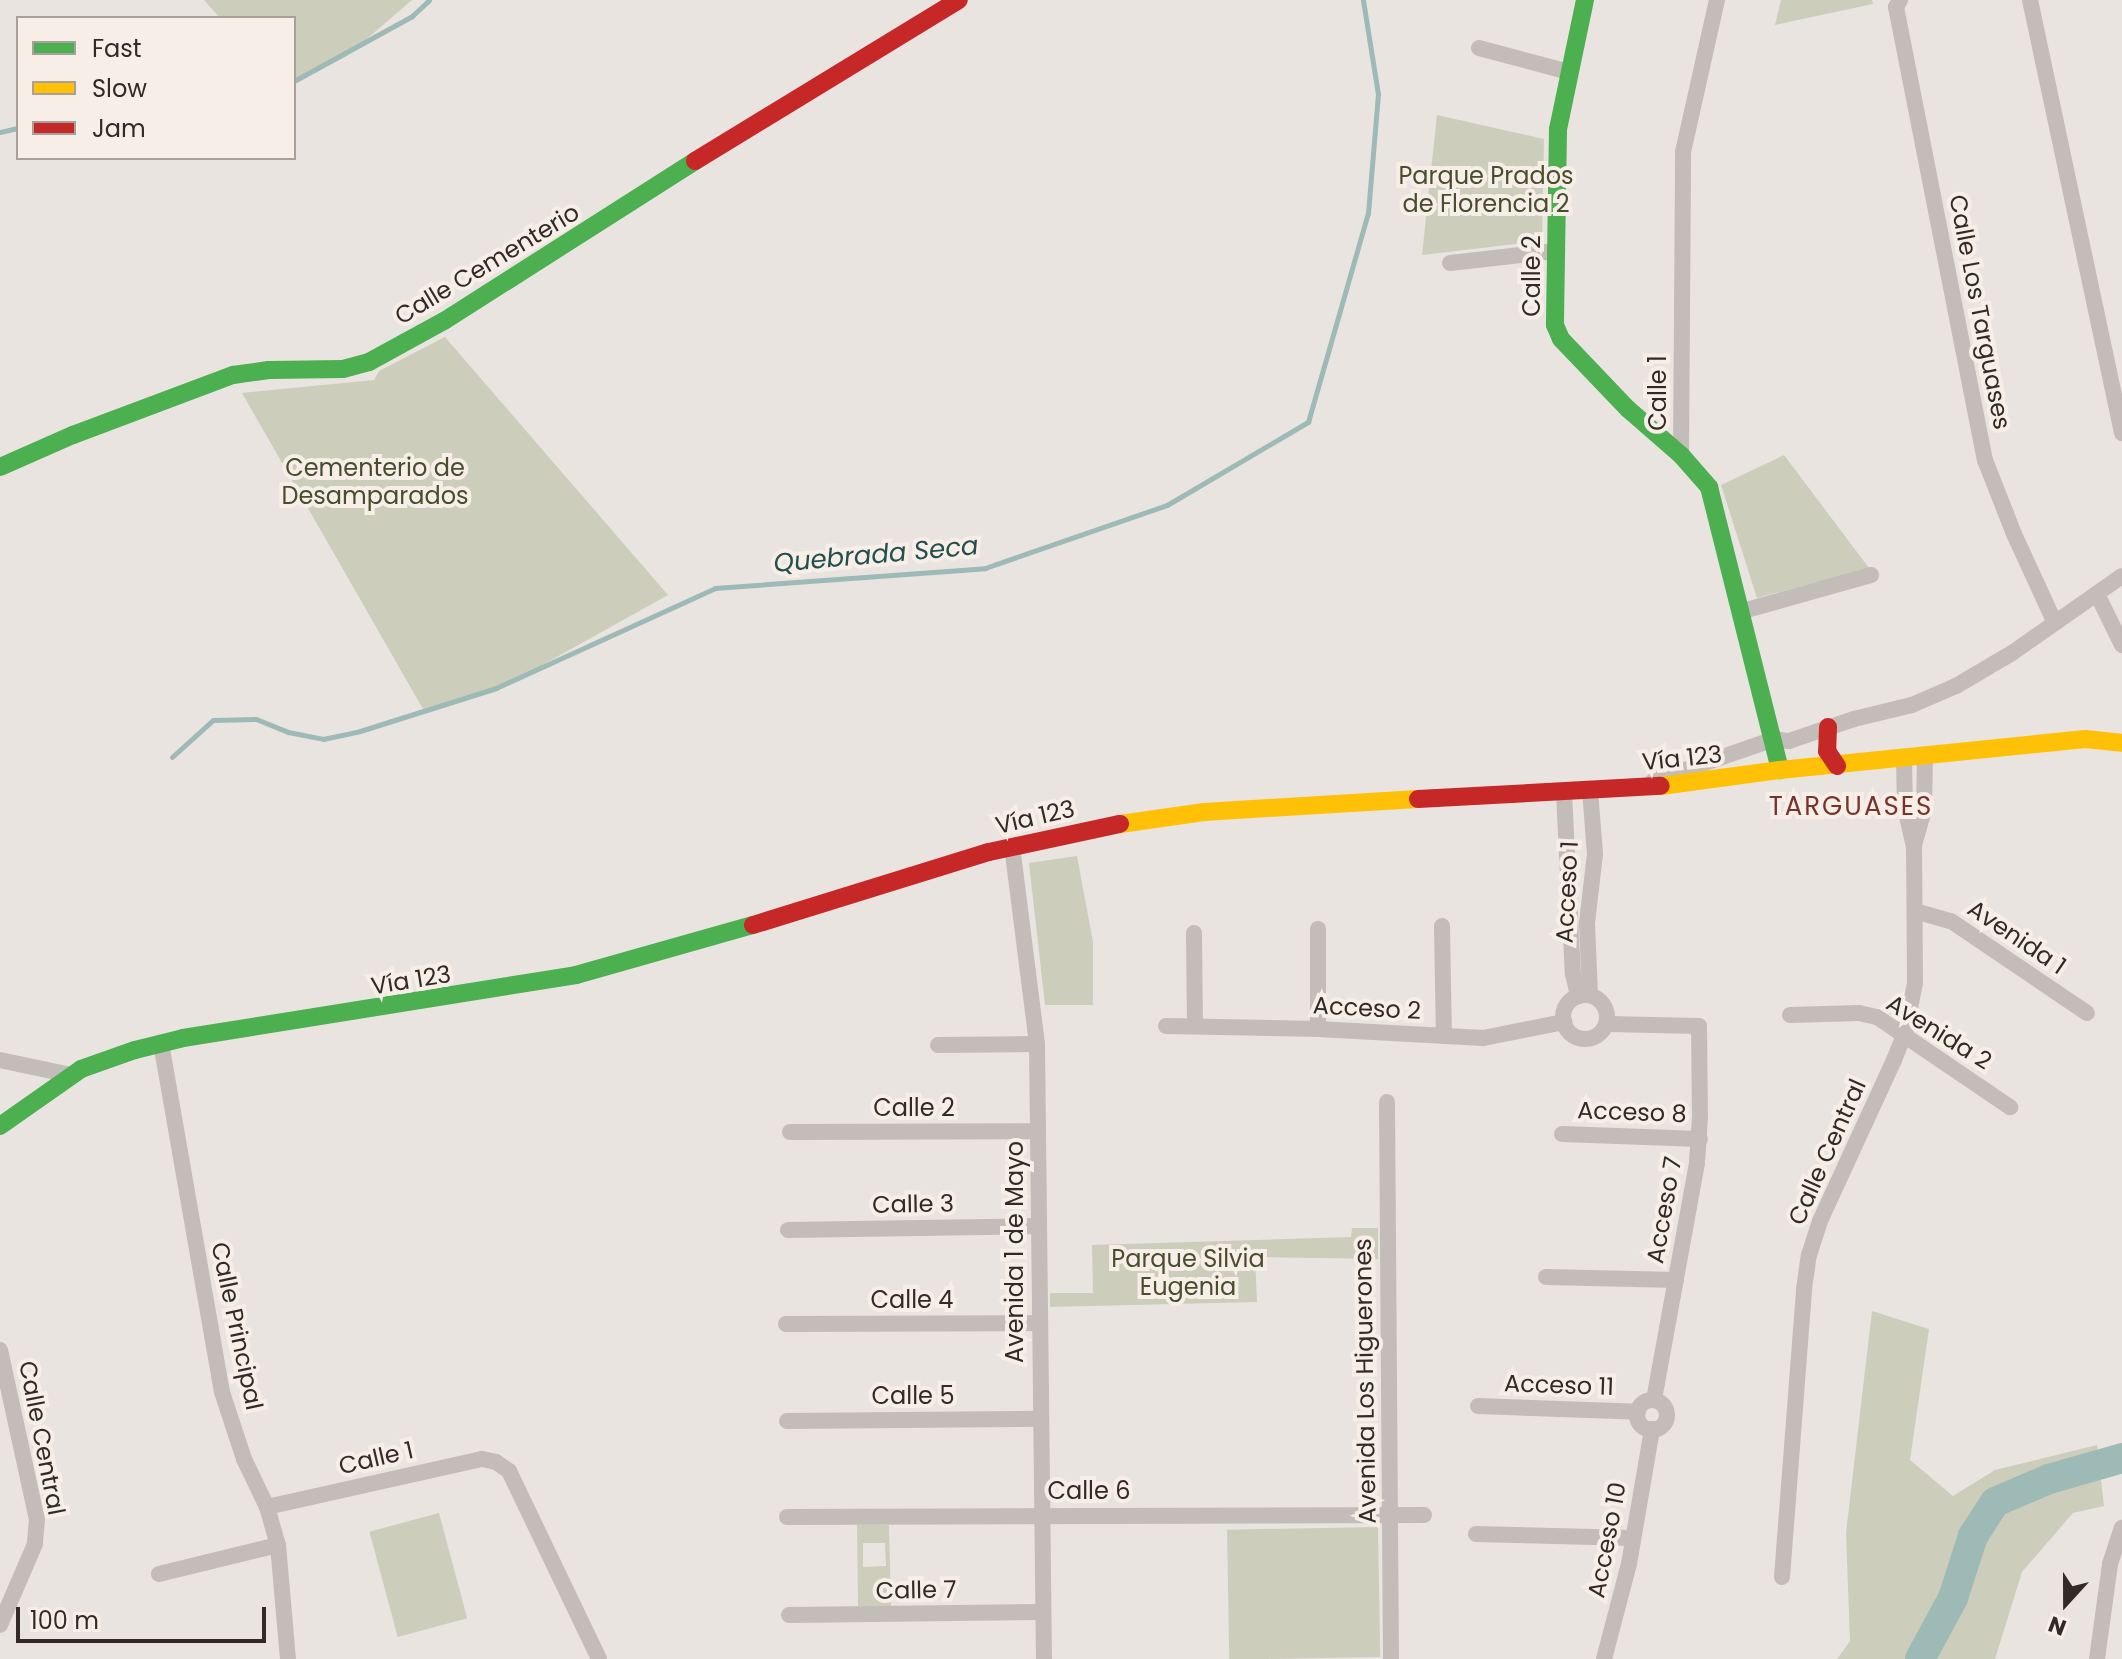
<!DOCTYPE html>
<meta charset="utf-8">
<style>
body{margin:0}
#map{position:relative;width:2122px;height:1659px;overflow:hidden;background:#eae4e0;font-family:Poppins,sans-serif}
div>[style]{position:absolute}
.green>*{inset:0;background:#cdcdbc;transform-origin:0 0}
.stream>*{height:5px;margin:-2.5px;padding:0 2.5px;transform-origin:2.5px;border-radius:2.5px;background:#9ebab6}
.river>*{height:30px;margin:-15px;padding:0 15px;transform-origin:15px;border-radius:15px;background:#9ebab6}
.street>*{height:16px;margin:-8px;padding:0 8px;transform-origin:8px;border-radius:8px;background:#c3bcb9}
.street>.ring{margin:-8px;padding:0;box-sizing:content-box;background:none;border:16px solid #c3bcb9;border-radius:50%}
.fast>*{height:18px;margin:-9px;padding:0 9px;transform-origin:9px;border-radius:9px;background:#4caf50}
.slow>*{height:18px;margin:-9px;padding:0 9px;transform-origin:9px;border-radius:9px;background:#ffc107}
.jam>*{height:18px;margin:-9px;padding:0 9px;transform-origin:9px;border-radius:9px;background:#c62828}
span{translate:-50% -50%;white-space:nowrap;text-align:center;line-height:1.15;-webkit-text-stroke:8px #f7eee7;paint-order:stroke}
.park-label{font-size:24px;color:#474e2f}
.street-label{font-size:24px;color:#332a28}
.water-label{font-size:26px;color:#234f4c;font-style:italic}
.neighbourhood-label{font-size:26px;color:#78332b;letter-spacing:2px}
.legend{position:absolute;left:16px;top:16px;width:280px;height:144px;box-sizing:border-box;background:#f7eee7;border:2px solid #a9a09b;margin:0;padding:10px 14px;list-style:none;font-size:24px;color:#332a28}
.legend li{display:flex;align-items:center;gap:16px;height:40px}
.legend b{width:40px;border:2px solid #a9a09b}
.north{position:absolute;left:2026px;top:1563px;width:80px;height:80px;-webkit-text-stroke:6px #f7eee7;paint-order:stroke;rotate:201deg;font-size:22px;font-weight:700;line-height:32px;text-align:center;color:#332a28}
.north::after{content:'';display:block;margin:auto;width:28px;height:36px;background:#332a28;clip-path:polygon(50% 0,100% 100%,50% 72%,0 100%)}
.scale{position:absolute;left:16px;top:1607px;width:250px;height:36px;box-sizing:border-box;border:4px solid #332a28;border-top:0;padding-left:10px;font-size:24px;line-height:28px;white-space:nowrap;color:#332a28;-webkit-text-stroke:6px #f7eee7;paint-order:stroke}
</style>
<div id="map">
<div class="green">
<div style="clip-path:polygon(204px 0,412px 0,347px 56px,294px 83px,294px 18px,220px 18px)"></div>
<div style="clip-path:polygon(1781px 0,1872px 0,1873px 4px,1775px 25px)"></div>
<div style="clip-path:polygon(1437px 115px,1544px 139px,1542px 241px,1422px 255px)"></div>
<div style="clip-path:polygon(445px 337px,668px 595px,503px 687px,423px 709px,242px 393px,374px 380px,379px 371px)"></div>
<div style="clip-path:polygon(1784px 455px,1869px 568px,1757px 598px,1721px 485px)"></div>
<div style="clip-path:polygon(1077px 856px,1093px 942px,1093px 1005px,1045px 1005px,1029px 863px)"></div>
<div style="clip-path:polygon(1352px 1228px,1378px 1228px,1378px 1259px,1255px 1257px,1257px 1302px,1050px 1307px,1050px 1293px,1093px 1293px,1092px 1245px,1351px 1237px)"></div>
<div style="clip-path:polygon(1872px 1311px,1929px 1329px,1910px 1460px,1953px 1496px,1995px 1470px,2097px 1445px,2104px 1506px,2073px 1513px,2022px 1572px,1995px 1659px,1837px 1659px,1850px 1641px,1846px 1533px)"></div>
<div style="left:439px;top:1513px;width:109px;height:72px;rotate:75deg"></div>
<div style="clip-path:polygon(evenodd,857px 1525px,889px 1525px,891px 1606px,858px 1606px,857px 1525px,863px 1543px,885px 1543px,886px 1566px,863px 1567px,863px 1543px)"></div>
<div style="left:1378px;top:1527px;width:130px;height:151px;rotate:89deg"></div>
</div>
<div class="stream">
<div style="left:294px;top:81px;width:135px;rotate:-28.8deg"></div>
<div style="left:412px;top:16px;width:23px;rotate:-43deg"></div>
<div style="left:0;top:132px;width:18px;rotate:-13deg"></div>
<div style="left:172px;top:757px;width:55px;rotate:-42.1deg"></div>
<div style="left:213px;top:720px;width:43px;rotate:-1.3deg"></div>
<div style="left:256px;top:719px;width:35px;rotate:22deg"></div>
<div style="left:288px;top:732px;width:36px;rotate:11deg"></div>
<div style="left:323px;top:739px;width:38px;rotate:-12deg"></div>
<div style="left:360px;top:731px;width:143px;rotate:-17.5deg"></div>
<div style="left:496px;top:688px;width:241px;rotate:-24.5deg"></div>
<div style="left:715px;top:588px;width:271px;rotate:-4.2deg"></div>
<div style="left:985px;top:568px;width:193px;rotate:-19.1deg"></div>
<div style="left:1167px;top:505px;width:164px;rotate:-30.5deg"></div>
<div style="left:1308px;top:422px;width:217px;rotate:-74deg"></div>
<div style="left:1368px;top:213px;width:119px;rotate:-85.2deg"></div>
<div style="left:1378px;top:94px;width:95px;rotate:-99.1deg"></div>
</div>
<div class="river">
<div style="left:1920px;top:1659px;width:69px;rotate:-61.6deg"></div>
<div style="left:1953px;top:1598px;width:65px;rotate:-72.1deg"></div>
<div style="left:1973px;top:1536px;width:40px;rotate:-57.1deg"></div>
<div style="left:1995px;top:1502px;width:59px;rotate:-23.1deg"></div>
<div style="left:2049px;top:1479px;width:76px;rotate:-16deg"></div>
</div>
<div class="street">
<div style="left:1900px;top:0;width:8px;rotate:120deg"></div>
<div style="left:1896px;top:7px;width:462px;rotate:78.9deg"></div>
<div style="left:1985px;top:460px;width:79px;rotate:68.6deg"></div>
<div style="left:2014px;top:534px;width:98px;rotate:65.3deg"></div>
<div style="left:2030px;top:0;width:443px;rotate:78deg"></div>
<div style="left:1479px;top:48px;width:93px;rotate:14.9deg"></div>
<div style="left:1450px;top:263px;width:106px;rotate:-6.5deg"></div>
<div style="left:1681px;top:455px;width:303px;rotate:-89.6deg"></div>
<div style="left:1683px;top:152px;width:156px;rotate:-77.4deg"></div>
<div style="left:2097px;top:594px;width:57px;rotate:63.9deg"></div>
<div style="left:1743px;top:611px;width:133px;rotate:-15.7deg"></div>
<div style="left:1653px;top:781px;width:128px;rotate:-19.1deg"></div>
<div style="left:1774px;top:739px;width:15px;rotate:8deg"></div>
<div style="left:1789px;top:741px;width:69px;rotate:-18.7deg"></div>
<div style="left:1854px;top:719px;width:60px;rotate:-13.6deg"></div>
<div style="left:1912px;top:705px;width:48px;rotate:-23.4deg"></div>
<div style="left:1956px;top:686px;width:65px;rotate:-30.5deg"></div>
<div style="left:2012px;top:653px;width:134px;rotate:-35deg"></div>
<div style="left:1564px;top:793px;width:181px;rotate:87.2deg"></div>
<div style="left:1573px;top:974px;width:23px;rotate:77deg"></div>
<div style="left:1914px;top:845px;width:37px;rotate:-74deg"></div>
<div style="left:1924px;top:809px;width:52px;rotate:-88.9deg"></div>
<div style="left:1012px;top:846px;width:200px;rotate:82.8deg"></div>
<div style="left:1037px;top:1044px;width:615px;rotate:89.35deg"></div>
<div style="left:1915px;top:911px;width:37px;rotate:16deg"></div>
<div style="left:1951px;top:921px;width:164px;rotate:34.1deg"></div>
<div style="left:1442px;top:926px;width:110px;rotate:89deg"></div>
<div style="left:1194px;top:933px;width:93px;rotate:89.4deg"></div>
<div style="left:1590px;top:995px;width:72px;rotate:-92.4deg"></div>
<div style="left:1587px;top:923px;width:69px;rotate:-83.4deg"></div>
<div style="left:1595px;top:854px;width:63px;rotate:-94.5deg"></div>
<div class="ring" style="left:1563px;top:995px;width:28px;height:28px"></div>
<div style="left:1790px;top:1015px;width:69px;rotate:-1.7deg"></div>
<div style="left:1859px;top:1013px;width:18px;rotate:13deg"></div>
<div style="left:1877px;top:1017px;width:161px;rotate:34.1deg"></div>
<div style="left:1607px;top:1024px;width:92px;rotate:1.2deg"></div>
<div style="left:1699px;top:1026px;width:90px;rotate:89.4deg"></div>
<div style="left:1700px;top:1116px;width:47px;rotate:93.7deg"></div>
<div style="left:1697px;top:1163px;width:241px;rotate:100.3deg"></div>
<div style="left:1166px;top:1026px;width:152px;rotate:1.1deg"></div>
<div style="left:1318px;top:1029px;width:165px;rotate:3.1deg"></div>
<div style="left:1483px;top:1038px;width:83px;rotate:-11.2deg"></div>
<div style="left:1318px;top:1029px;width:100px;rotate:-90deg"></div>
<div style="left:161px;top:1043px;width:354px;rotate:80.1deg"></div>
<div style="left:222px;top:1392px;width:71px;rotate:71.8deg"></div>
<div style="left:244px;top:1459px;width:53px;rotate:64.4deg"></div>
<div style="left:267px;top:1507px;width:40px;rotate:74deg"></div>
<div style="left:278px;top:1545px;width:114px;rotate:85deg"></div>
<div style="left:938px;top:1045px;width:99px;rotate:-0.6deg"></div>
<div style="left:0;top:1060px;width:73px;rotate:11.9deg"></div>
<div style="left:1387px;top:1102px;width:557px;rotate:89.59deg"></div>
<div style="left:790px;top:1132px;width:248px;rotate:-0.2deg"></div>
<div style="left:1562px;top:1134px;width:138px;rotate:2.1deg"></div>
<div style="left:788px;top:1230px;width:250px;rotate:-0.9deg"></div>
<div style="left:1546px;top:1277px;width:130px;rotate:1.3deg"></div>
<div style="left:786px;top:1324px;width:253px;rotate:-0.2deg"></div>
<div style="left:0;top:1350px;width:173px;rotate:77.7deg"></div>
<div style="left:37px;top:1519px;width:25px;rotate:95deg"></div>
<div style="left:35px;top:1544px;width:88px;rotate:113.4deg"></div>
<div class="ring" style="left:1637px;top:1400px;width:14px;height:14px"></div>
<div style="left:1478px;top:1406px;width:160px;rotate:2.1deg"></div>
<div style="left:787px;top:1421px;width:253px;rotate:-0.5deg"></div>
<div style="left:267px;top:1507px;width:220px;rotate:-12.6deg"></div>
<div style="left:482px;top:1459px;width:14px;rotate:12deg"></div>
<div style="left:496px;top:1462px;width:16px;rotate:35deg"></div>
<div style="left:509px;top:1471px;width:208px;rotate:64.4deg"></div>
<div style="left:787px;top:1517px;width:637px;rotate:-0.18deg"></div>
<div style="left:1476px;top:1534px;width:157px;rotate:1.5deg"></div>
<div style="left:159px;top:1574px;width:122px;rotate:-13.7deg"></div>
<div style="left:1782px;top:1577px;width:289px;rotate:-85.6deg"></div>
<div style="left:1804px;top:1289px;width:34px;rotate:-82deg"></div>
<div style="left:1809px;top:1255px;width:36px;rotate:-72deg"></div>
<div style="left:1820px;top:1221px;width:177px;rotate:-65.3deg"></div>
<div style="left:1894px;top:1060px;width:29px;rotate:-68deg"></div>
<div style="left:1905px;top:1033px;width:51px;rotate:-78.7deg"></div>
<div style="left:1915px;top:983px;width:136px;rotate:-90.4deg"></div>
<div style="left:1914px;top:847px;width:40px;rotate:-103deg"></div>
<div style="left:1905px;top:808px;width:48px;rotate:-91.2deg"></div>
<div style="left:789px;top:1615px;width:253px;rotate:-0.7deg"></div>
<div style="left:1604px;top:1659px;width:98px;rotate:-75.3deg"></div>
<div style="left:1629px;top:1564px;width:137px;rotate:-80.3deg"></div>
<div style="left:2097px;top:1659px;width:96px;rotate:-82.2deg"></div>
<div style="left:2110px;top:1564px;width:38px;rotate:-72deg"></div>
</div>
<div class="fast">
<div style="left:1585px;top:0;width:132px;rotate:101.8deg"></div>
<div style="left:1558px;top:129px;width:196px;rotate:90.9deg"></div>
<div style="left:1555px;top:325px;width:15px;rotate:67deg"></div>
<div style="left:1561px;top:339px;width:97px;rotate:46.3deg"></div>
<div style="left:1628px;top:409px;width:70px;rotate:41deg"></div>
<div style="left:1681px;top:455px;width:43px;rotate:48.8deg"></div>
<div style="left:1709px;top:487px;width:292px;rotate:75.9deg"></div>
<div style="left:0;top:467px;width:80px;rotate:-23.7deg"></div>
<div style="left:73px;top:435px;width:171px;rotate:-20.6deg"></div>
<div style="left:233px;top:375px;width:36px;rotate:-8deg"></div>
<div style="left:269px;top:370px;width:74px;rotate:-0.8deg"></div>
<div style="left:343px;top:369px;width:27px;rotate:-15deg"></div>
<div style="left:369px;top:362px;width:85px;rotate:-28.7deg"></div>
<div style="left:444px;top:321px;width:298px;rotate:-32.5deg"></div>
<div style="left:0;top:1126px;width:99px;rotate:-35.1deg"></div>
<div style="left:81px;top:1069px;width:57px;rotate:-19.4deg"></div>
<div style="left:135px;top:1050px;width:49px;rotate:-14deg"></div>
<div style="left:183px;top:1038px;width:398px;rotate:-9.1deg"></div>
<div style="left:576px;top:975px;width:184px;rotate:-15.8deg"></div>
</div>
<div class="slow">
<div style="left:1661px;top:786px;width:120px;rotate:-7.7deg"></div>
<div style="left:1780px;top:770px;width:307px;rotate:-5.8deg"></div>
<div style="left:2085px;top:739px;width:37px;rotate:6deg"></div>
<div style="left:1120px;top:824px;width:85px;rotate:-8.1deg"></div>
<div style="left:1204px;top:812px;width:214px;rotate:-3.5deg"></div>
</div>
<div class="jam">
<div style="left:695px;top:161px;width:309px;rotate:-31.4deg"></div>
<div style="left:1828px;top:727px;width:24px;rotate:92deg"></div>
<div style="left:1827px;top:751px;width:18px;rotate:56deg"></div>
<div style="left:1418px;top:799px;width:243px;rotate:-3.1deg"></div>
<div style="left:753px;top:925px;width:247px;rotate:-17.2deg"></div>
<div style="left:989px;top:852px;width:134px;rotate:-12.1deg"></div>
</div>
<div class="park-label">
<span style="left:1486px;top:190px">Parque Prados<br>de Florencia 2</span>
<span style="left:375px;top:482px">Cementerio de<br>Desamparados</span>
<span style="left:1188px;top:1273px">Parque Silvia<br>Eugenia</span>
</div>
<div class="street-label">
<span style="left:487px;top:264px;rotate:-31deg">Calle Cementerio</span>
<span style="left:1532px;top:276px;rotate:-90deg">Calle 2</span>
<span style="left:1980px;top:312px;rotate:79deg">Calle Los Targuases</span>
<span style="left:1658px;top:393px;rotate:-90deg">Calle 1</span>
<span style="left:1682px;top:758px;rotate:-6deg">Vía 123</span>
<span style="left:1035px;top:817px;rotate:-13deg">Vía 123</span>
<span style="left:1567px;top:892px;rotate:-87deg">Acceso 1</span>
<span style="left:2017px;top:937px;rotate:34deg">Avenida 1</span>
<span style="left:411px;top:980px;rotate:-9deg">Vía 123</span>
<span style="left:1367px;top:1008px;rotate:3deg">Acceso 2</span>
<span style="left:1939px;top:1032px;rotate:32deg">Avenida 2</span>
<span style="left:914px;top:1108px">Calle 2</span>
<span style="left:1632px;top:1112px;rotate:2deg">Acceso 8</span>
<span style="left:1827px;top:1152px;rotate:-66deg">Calle Central</span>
<span style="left:913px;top:1204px;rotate:-1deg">Calle 3</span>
<span style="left:1664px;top:1210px;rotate:-80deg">Acceso 7</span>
<span style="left:1015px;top:1252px;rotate:-90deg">Avenida 1 de Mayo</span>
<span style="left:912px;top:1300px">Calle 4</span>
<span style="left:237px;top:1326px;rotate:78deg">Calle Principal</span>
<span style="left:1365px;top:1381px;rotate:-91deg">Avenida Los Higuerones</span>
<span style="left:1559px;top:1385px;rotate:2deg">Acceso 11</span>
<span style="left:913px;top:1396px">Calle 5</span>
<span style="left:42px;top:1438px;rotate:79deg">Calle Central</span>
<span style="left:376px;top:1458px;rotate:-13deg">Calle 1</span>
<span style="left:1089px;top:1491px">Calle 6</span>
<span style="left:1607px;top:1540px;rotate:-79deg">Acceso 10</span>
<span style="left:916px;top:1590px;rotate:-1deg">Calle 7</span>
</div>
<div class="water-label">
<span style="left:876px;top:555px;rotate:-5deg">Quebrada Seca</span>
</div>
<div class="neighbourhood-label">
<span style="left:1851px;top:807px">TARGUASES</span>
</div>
<ul class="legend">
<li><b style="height:10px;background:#4caf50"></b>Fast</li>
<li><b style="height:10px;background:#ffc107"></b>Slow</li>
<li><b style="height:10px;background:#c62828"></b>Jam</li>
</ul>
<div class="north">N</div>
<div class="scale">100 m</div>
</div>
